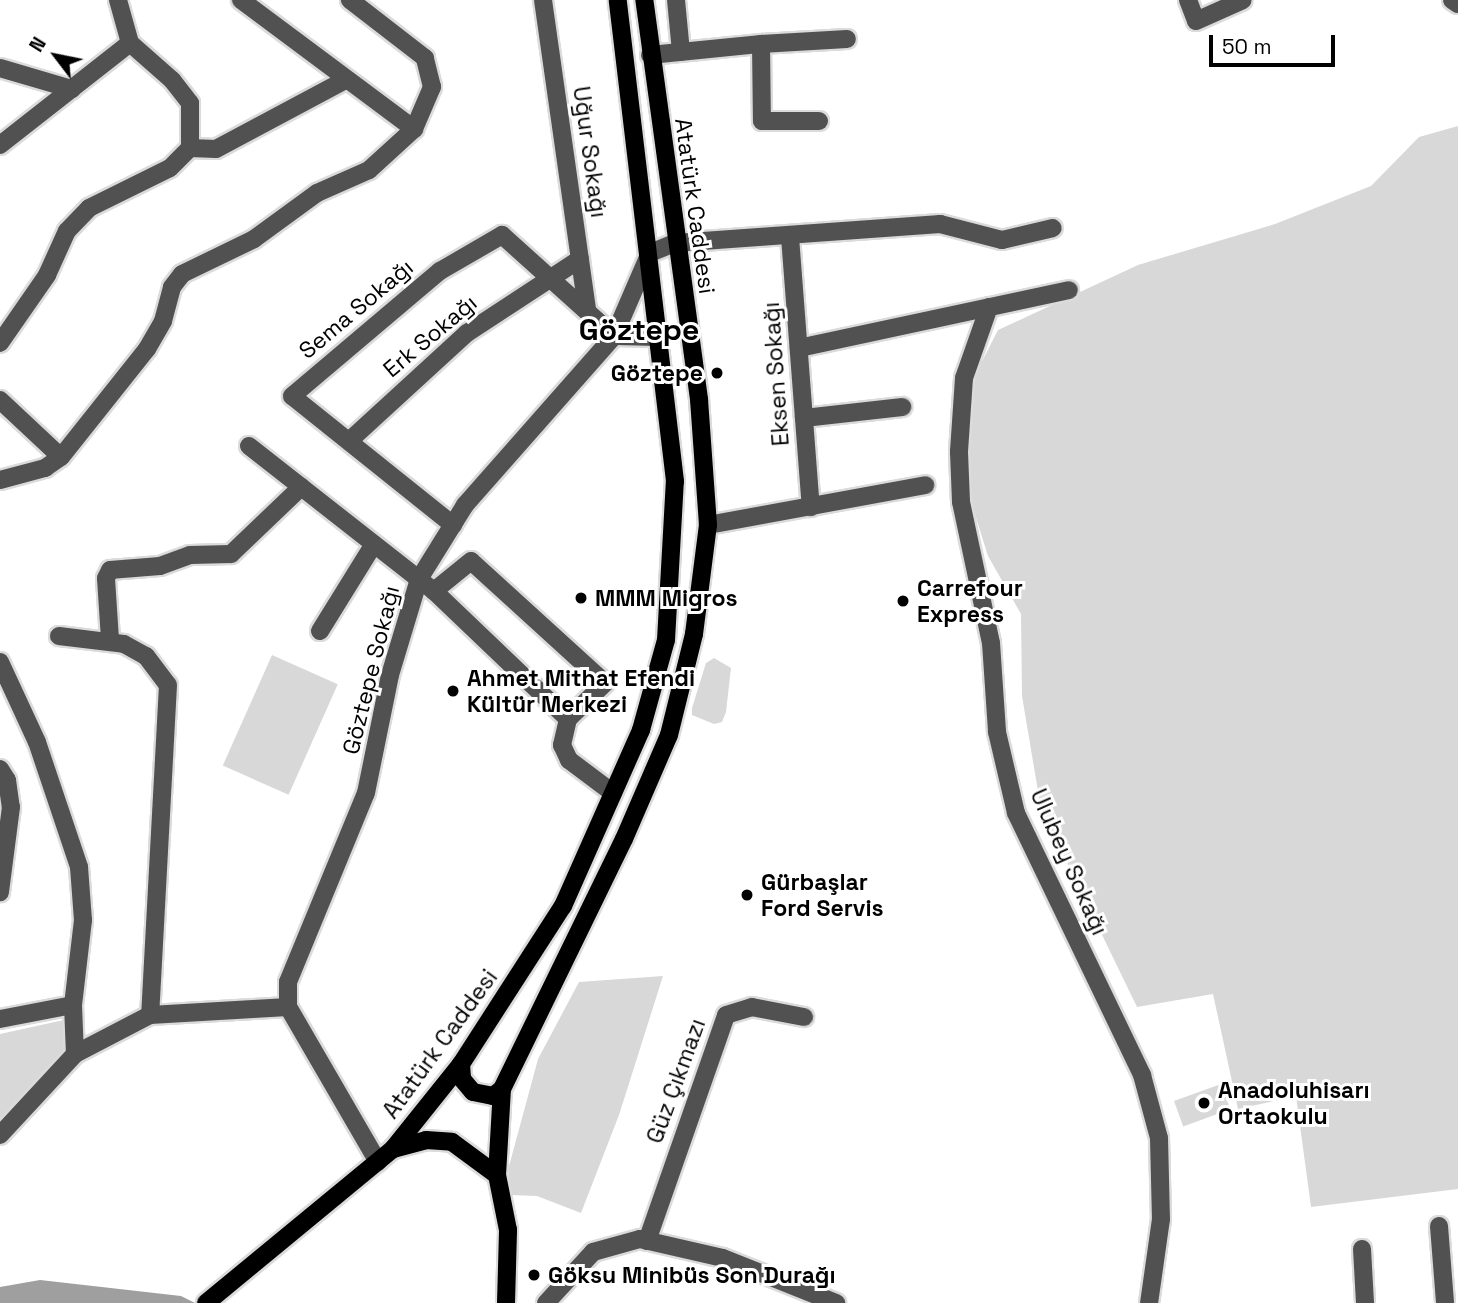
<!DOCTYPE html>
<meta charset="utf-8">
<style>
body{margin:0}
#map{position:relative;width:1458px;height:1303px;overflow:hidden;background:#fff;font-family:"Space Grotesk",sans-serif}
div>[style]{position:absolute}
.green>*{inset:0;background:#d8d8d8;transform-origin:0 0}
.water>*{inset:0;background:#9f9f9f}
.roads{filter:drop-shadow(2px 0 #dbdbdb) drop-shadow(-2px 0 #dbdbdb) drop-shadow(0 2px #dbdbdb) drop-shadow(0 -2px #dbdbdb)}
.minor>*{height:18px;margin:-9px;padding:0 9px;transform-origin:9px;border-radius:9px;background:#515151}
.major>*{height:18px;margin:-9px;padding:0 9px;transform-origin:9px;border-radius:9px;background:#000}
.dots>*{width:19px;height:19px;translate:-50% -50%;box-sizing:border-box;border:4px solid #fff;border-radius:50%}
span{translate:-50% -50%;white-space:nowrap;text-align:center;line-height:1.15;-webkit-text-stroke:6px #fff;paint-order:stroke}
.street-label{font-size:23px;color:#000}
.poi-label{font-size:23px;color:#000;font-weight:700}
.right{translate:-100% -50%;text-align:right}
.left{translate:0 -50%;text-align:left}
.district-label{font-size:30px;color:#000;font-weight:700}
.north{position:absolute;left:21px;top:21px;width:70px;height:70px;-webkit-text-stroke:5px #fff;paint-order:stroke;rotate:302deg;font-size:19px;font-weight:700;line-height:28px;text-align:center;color:#000}
.north::after{content:'';display:block;margin:auto;width:24px;height:32px;background:#000;clip-path:polygon(50% 0,100% 100%,50% 72%,0 100%)}
.scale{position:absolute;left:1209px;top:35px;width:126px;height:32px;box-sizing:border-box;border:4px solid #000;border-top:0;padding-left:9px;font-size:21px;line-height:24px;white-space:nowrap;color:#000;-webkit-text-stroke:5px #fff;paint-order:stroke}
</style>
<div id="map">
<div class="green">
<div style="clip-path:polygon(1458px 126px,1458px 1189px,1311px 1207px,1296px 1096px,1238px 1109px,1213px 994px,1137px 1007px,1041px 809px,1022px 696px,1021px 614px,988px 556px,967px 489px,966px 439px,975px 375px,998px 330px,1138px 265px,1275px 224px,1371px 186px,1419px 137px)"></div>
<div style="left:272px;top:655px;width:72px;height:121px;rotate:24deg"></div>
<div style="clip-path:polygon(714px 658px,731px 668px,726px 712px,722px 722px,714px 724px,692px 715px,692px 708px,706px 663px)"></div>
<div style="clip-path:polygon(663px 976px,619px 1115px,581px 1213px,537px 1196px,511px 1195px,508px 1170px,538px 1059px,579px 982px)"></div>
<div style="clip-path:polygon(64px 1020px,64px 1054px,0 1125px,0 1034px)"></div>
<div style="left:1221px;top:1084px;width:27px;height:50px;rotate:70deg"></div>
</div>
<div class="water">
<div style="clip-path:polygon(40px 1280px,181px 1296px,195px 1303px,0 1303px,0 1287px)"></div>
</div>
<div class="roads">
<div class="minor">
<div style="left:241px;top:0;width:216px;rotate:36.7deg"></div>
<div style="left:543px;top:0;width:314px;rotate:81.9deg"></div>
<div style="left:676px;top:0;width:52px;rotate:84.5deg"></div>
<div style="left:1188px;top:0;width:22px;rotate:69deg"></div>
<div style="left:1196px;top:21px;width:51px;rotate:-24.1deg"></div>
<div style="left:1452px;top:0;width:7px;rotate:34deg"></div>
<div style="left:761px;top:44px;width:86px;rotate:-3.3deg"></div>
<div style="left:650px;top:55px;width:112px;rotate:-5.7deg"></div>
<div style="left:761px;top:44px;width:77px;rotate:89.3deg"></div>
<div style="left:762px;top:121px;width:57px"></div>
<div style="left:0;top:68px;width:75px;rotate:16.3deg"></div>
<div style="left:0;top:145px;width:165px;rotate:-38.1deg"></div>
<div style="left:190px;top:148px;width:26px;rotate:2deg"></div>
<div style="left:216px;top:149px;width:146px;rotate:-28.1deg"></div>
<div style="left:790px;top:237px;width:271px;rotate:85.6deg"></div>
<div style="left:989px;top:307px;width:75px;rotate:109.4deg"></div>
<div style="left:964px;top:378px;width:74px;rotate:93.9deg"></div>
<div style="left:959px;top:452px;width:50px;rotate:87.7deg"></div>
<div style="left:961px;top:502px;width:144px;rotate:78deg"></div>
<div style="left:991px;top:643px;width:89px;rotate:86.1deg"></div>
<div style="left:997px;top:732px;width:83px;rotate:76.8deg"></div>
<div style="left:1016px;top:813px;width:291px;rotate:64.3deg"></div>
<div style="left:1142px;top:1075px;width:65px;rotate:74.9deg"></div>
<div style="left:1159px;top:1138px;width:81px;rotate:88.6deg"></div>
<div style="left:1161px;top:1219px;width:85px;rotate:98.1deg"></div>
<div style="left:614px;top:336px;width:46px;rotate:1.2deg"></div>
<div style="left:0;top:343px;width:83px;rotate:-55.3deg"></div>
<div style="left:47px;top:275px;width:48px;rotate:-65.6deg"></div>
<div style="left:67px;top:231px;width:32px;rotate:-46deg"></div>
<div style="left:89px;top:208px;width:90px;rotate:-26.3deg"></div>
<div style="left:170px;top:168px;width:28px;rotate:-45deg"></div>
<div style="left:190px;top:148px;width:45px;rotate:-90deg"></div>
<div style="left:190px;top:103px;width:29px;rotate:-128deg"></div>
<div style="left:172px;top:80px;width:56px;rotate:-138.6deg"></div>
<div style="left:130px;top:43px;width:45px;rotate:-105.6deg"></div>
<div style="left:799px;top:348px;width:276px;rotate:-12.1deg"></div>
<div style="left:0;top:400px;width:83px;rotate:43.1deg"></div>
<div style="left:804px;top:418px;width:99px;rotate:-6.4deg"></div>
<div style="left:349px;top:441px;width:160px;rotate:-42.5deg"></div>
<div style="left:467px;top:333px;width:135px;rotate:-33.2deg"></div>
<div style="left:249px;top:446px;width:235px;rotate:38.1deg"></div>
<div style="left:434px;top:591px;width:185px;rotate:43.7deg"></div>
<div style="left:568px;top:719px;width:52px;rotate:-44.2deg"></div>
<div style="left:605px;top:683px;width:181px;rotate:-137.7deg"></div>
<div style="left:471px;top:561px;width:48px;rotate:141deg"></div>
<div style="left:0;top:480px;width:47px;rotate:-14.9deg"></div>
<div style="left:45px;top:468px;width:19px;rotate:-35deg"></div>
<div style="left:61px;top:457px;width:138px;rotate:-51.5deg"></div>
<div style="left:147px;top:349px;width:32px;rotate:-60deg"></div>
<div style="left:163px;top:321px;width:35px;rotate:-75deg"></div>
<div style="left:172px;top:287px;width:16px;rotate:-52deg"></div>
<div style="left:182px;top:274px;width:80px;rotate:-25.9deg"></div>
<div style="left:254px;top:239px;width:78px;rotate:-36.1deg"></div>
<div style="left:317px;top:193px;width:57px;rotate:-23.9deg"></div>
<div style="left:369px;top:170px;width:61px;rotate:-42.3deg"></div>
<div style="left:414px;top:129px;width:46px;rotate:-66.8deg"></div>
<div style="left:432px;top:87px;width:30px;rotate:-104deg"></div>
<div style="left:425px;top:58px;width:95px;rotate:-142.3deg"></div>
<div style="left:453px;top:525px;width:206px;rotate:-141.3deg"></div>
<div style="left:292px;top:396px;width:194px;rotate:-40.2deg"></div>
<div style="left:440px;top:271px;width:72px;rotate:-30.1deg"></div>
<div style="left:502px;top:235px;width:151px;rotate:42deg"></div>
<div style="left:708px;top:525px;width:221px;rotate:-10.4deg"></div>
<div style="left:320px;top:631px;width:102px;rotate:-58.2deg"></div>
<div style="left:59px;top:636px;width:65px;rotate:7deg"></div>
<div style="left:124px;top:644px;width:25px;rotate:29deg"></div>
<div style="left:146px;top:656px;width:36px;rotate:53deg"></div>
<div style="left:168px;top:685px;width:330px;rotate:93.1deg"></div>
<div style="left:110px;top:639px;width:61px;rotate:-93.8deg"></div>
<div style="left:106px;top:578px;width:9px;rotate:-63deg"></div>
<div style="left:110px;top:570px;width:50px;rotate:-4.6deg"></div>
<div style="left:160px;top:566px;width:32px;rotate:-20deg"></div>
<div style="left:190px;top:555px;width:41px;rotate:-1.4deg"></div>
<div style="left:231px;top:554px;width:97px;rotate:-43.7deg"></div>
<div style="left:0;top:662px;width:88px;rotate:65.2deg"></div>
<div style="left:37px;top:742px;width:132px;rotate:71.4deg"></div>
<div style="left:79px;top:867px;width:53px;rotate:85.7deg"></div>
<div style="left:83px;top:920px;width:86px;rotate:96.7deg"></div>
<div style="left:73px;top:1005px;width:49px;rotate:87.7deg"></div>
<div style="left:568px;top:719px;width:27px;rotate:103deg"></div>
<div style="left:562px;top:745px;width:17px;rotate:65deg"></div>
<div style="left:569px;top:760px;width:55px;rotate:36.9deg"></div>
<div style="left:0;top:769px;width:13px;rotate:58deg"></div>
<div style="left:7px;top:780px;width:27px;rotate:82deg"></div>
<div style="left:11px;top:807px;width:86px;rotate:97.4deg"></div>
<div style="left:0;top:1019px;width:74px;rotate:-10.9deg"></div>
<div style="left:0;top:1135px;width:110px;rotate:-47.2deg"></div>
<div style="left:75px;top:1054px;width:85px;rotate:-27.5deg"></div>
<div style="left:150px;top:1015px;width:138px;rotate:-3.3deg"></div>
<div style="left:378px;top:1162px;width:179px;rotate:-120.1deg"></div>
<div style="left:288px;top:1007px;width:25px;rotate:-90deg"></div>
<div style="left:288px;top:982px;width:204px;rotate:-67.6deg"></div>
<div style="left:366px;top:793px;width:120px;rotate:-78.5deg"></div>
<div style="left:390px;top:675px;width:100px;rotate:-73.2deg"></div>
<div style="left:419px;top:579px;width:87px;rotate:-58.1deg"></div>
<div style="left:465px;top:505px;width:225px;rotate:-48.6deg"></div>
<div style="left:614px;top:336px;width:90px;rotate:-66.6deg"></div>
<div style="left:650px;top:253px;width:27px;rotate:-22deg"></div>
<div style="left:675px;top:243px;width:266px;rotate:-4.1deg"></div>
<div style="left:940px;top:224px;width:64px;rotate:14.5deg"></div>
<div style="left:1002px;top:240px;width:52px;rotate:-13.2deg"></div>
<div style="left:1439px;top:1226px;width:77px;rotate:85.5deg"></div>
<div style="left:647px;top:1241px;width:239px;rotate:-70.7deg"></div>
<div style="left:726px;top:1015px;width:27px;rotate:-17deg"></div>
<div style="left:752px;top:1007px;width:53px;rotate:10.9deg"></div>
<div style="left:1362px;top:1249px;width:54px;rotate:86.8deg"></div>
<div style="left:546px;top:1303px;width:69px;rotate:-47.3deg"></div>
<div style="left:593px;top:1252px;width:49px;rotate:-15.5deg"></div>
<div style="left:640px;top:1239px;width:85px;rotate:12.9deg"></div>
<div style="left:723px;top:1258px;width:122px;rotate:21.7deg"></div>
</div>
<div class="major">
<div style="left:461px;top:1064px;width:15px;rotate:86deg"></div>
<div style="left:462px;top:1079px;width:17px;rotate:50deg"></div>
<div style="left:473px;top:1092px;width:20px;rotate:11deg"></div>
<div style="left:493px;top:1096px;width:11px;rotate:-38deg"></div>
<div style="left:393px;top:1149px;width:34px;rotate:-15deg"></div>
<div style="left:426px;top:1140px;width:26px;rotate:4deg"></div>
<div style="left:452px;top:1142px;width:56px;rotate:36.3deg"></div>
<div style="left:206px;top:1303px;width:242px;rotate:-39.5deg"></div>
<div style="left:393px;top:1149px;width:109px;rotate:-51.3deg"></div>
<div style="left:461px;top:1064px;width:188px;rotate:-57.2deg"></div>
<div style="left:563px;top:906px;width:193px;rotate:-66.1deg"></div>
<div style="left:641px;top:730px;width:93px;rotate:-74.5deg"></div>
<div style="left:666px;top:640px;width:159px;rotate:-86.8deg"></div>
<div style="left:675px;top:481px;width:484px;rotate:-96.8deg"></div>
<div style="left:506px;top:1303px;width:73px;rotate:-88.4deg"></div>
<div style="left:508px;top:1230px;width:56px;rotate:-101.3deg"></div>
<div style="left:497px;top:1175px;width:86px;rotate:-86.7deg"></div>
<div style="left:502px;top:1089px;width:278px;rotate:-64deg"></div>
<div style="left:624px;top:839px;width:113px;rotate:-66.6deg"></div>
<div style="left:669px;top:735px;width:104px;rotate:-76.1deg"></div>
<div style="left:694px;top:634px;width:110px;rotate:-82.7deg"></div>
<div style="left:708px;top:525px;width:126px;rotate:-94.1deg"></div>
<div style="left:699px;top:399px;width:403px;rotate:-97.8deg"></div>
</div>
</div>
<div class="dots">
<div style="left:717px;top:373px;background:#000"></div>
<div style="left:581px;top:598px;background:#000"></div>
<div style="left:903px;top:601px;background:#000"></div>
<div style="left:453px;top:691px;background:#000"></div>
<div style="left:747px;top:895px;background:#000"></div>
<div style="left:1204px;top:1103px;background:#000"></div>
<div style="left:534px;top:1275px;background:#000"></div>
</div>
<div class="street-label">
<span style="left:590px;top:152px;rotate:82deg">Uğur Sokağı</span>
<span style="left:695px;top:206px;rotate:82deg">Atatürk Caddesi</span>
<span style="left:356px;top:309px;rotate:-40deg">Sema Sokağı</span>
<span style="left:430px;top:336px;rotate:-40deg">Erk Sokağı</span>
<span style="left:776px;top:374px;rotate:-94deg">Eksen Sokağı</span>
<span style="left:371px;top:670px;rotate:-76deg">Göztepe Sokağı</span>
<span style="left:1069px;top:862px;rotate:66deg">Ulubey Sokağı</span>
<span style="left:440px;top:1044px;rotate:-54deg">Atatürk Caddesi</span>
<span style="left:676px;top:1081px;rotate:-70deg">Güz Çıkmazı</span>
</div>
<div class="poi-label">
<span class="right" style="left:703px;top:373px">Göztepe</span>
<span class="left" style="left:917px;top:601px">Carrefour<br>Express</span>
<span class="left" style="left:595px;top:598px">MMM Migros</span>
<span class="left" style="left:467px;top:691px">Ahmet Mithat Efendi<br>Kültür Merkezi</span>
<span class="left" style="left:761px;top:895px">Gürbaşlar<br>Ford Servis</span>
<span class="left" style="left:1218px;top:1103px">Anadoluhisarı<br>Ortaokulu</span>
<span class="left" style="left:548px;top:1275px">Göksu Minibüs Son Durağı</span>
</div>
<div class="district-label">
<span style="left:639px;top:330px">Göztepe</span>
</div>
<div class="north">N</div>
<div class="scale">50 m</div>
</div>
